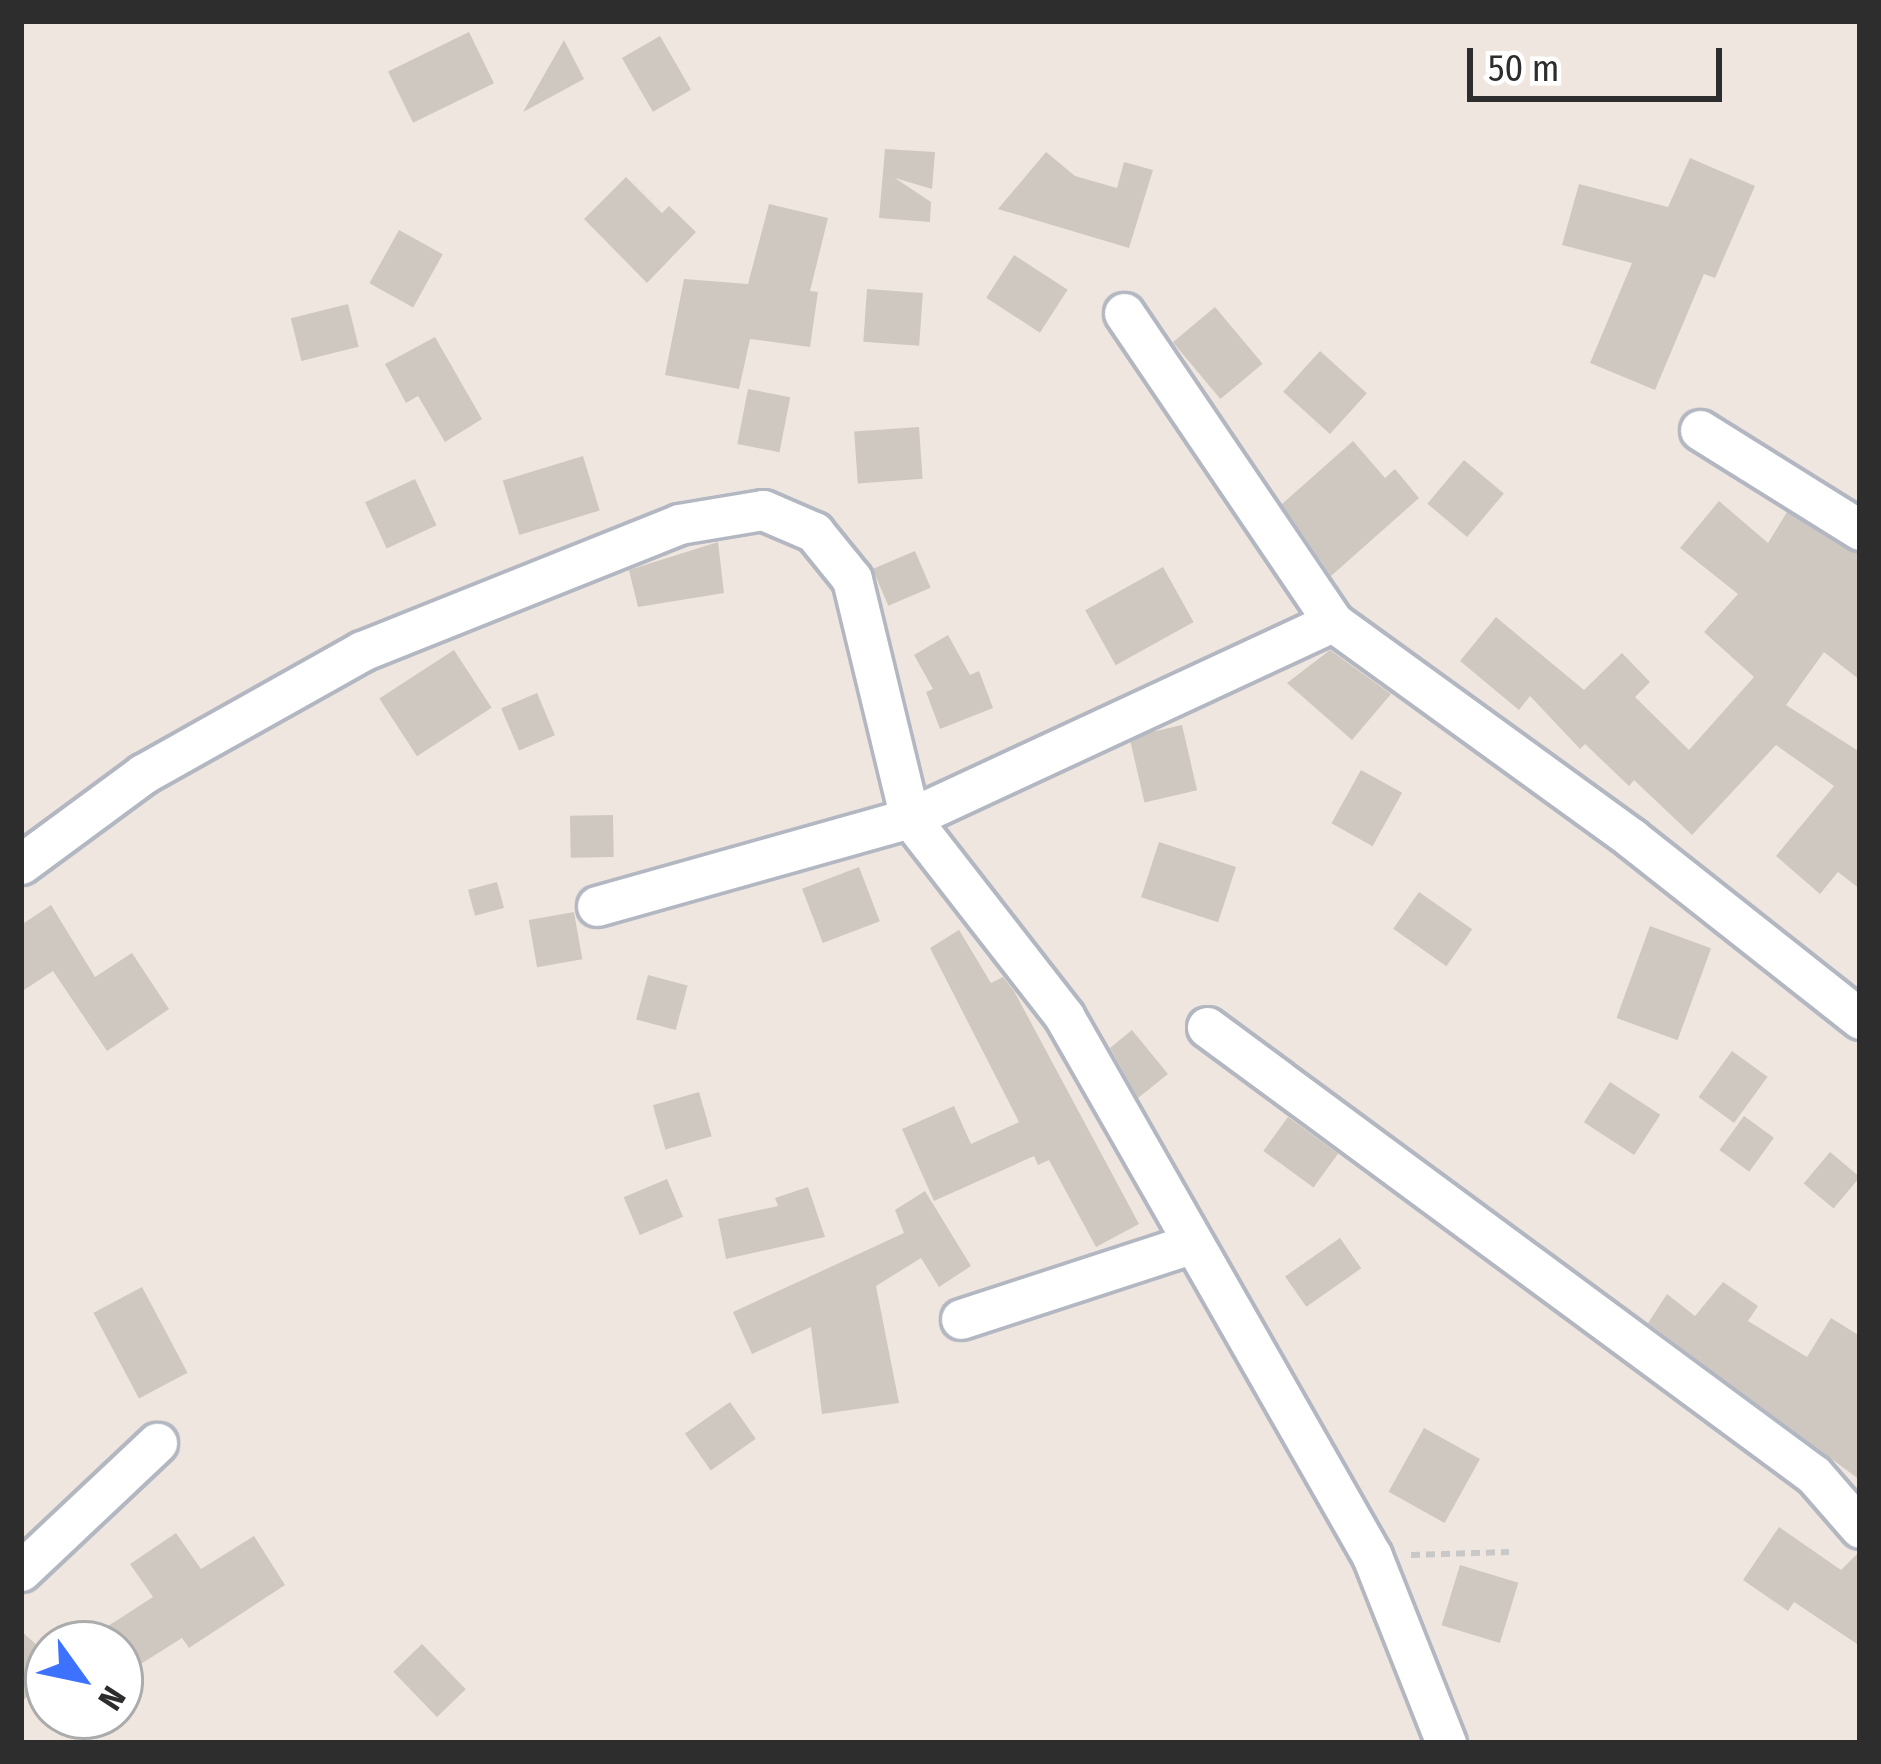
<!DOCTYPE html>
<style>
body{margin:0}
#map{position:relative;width:1881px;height:1764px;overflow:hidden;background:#efe7df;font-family:"Fira Sans Condensed",sans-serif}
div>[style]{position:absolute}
.building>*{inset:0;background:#cfc8c0;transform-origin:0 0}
.path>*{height:6px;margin-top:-3px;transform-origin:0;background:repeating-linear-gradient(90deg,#c8c8c8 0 9px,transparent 0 15px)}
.roads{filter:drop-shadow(3px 0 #b3b7c1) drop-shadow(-3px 0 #b3b7c1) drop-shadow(0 3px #b3b7c1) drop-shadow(0 -3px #b3b7c1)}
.street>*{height:39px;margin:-19.5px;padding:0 19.5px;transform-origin:19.5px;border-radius:19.5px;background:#fff}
span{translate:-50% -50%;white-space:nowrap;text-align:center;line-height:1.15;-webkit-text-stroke:9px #fff;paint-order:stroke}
.frame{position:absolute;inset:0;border:24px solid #2d2d2d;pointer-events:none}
.north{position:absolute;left:24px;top:1620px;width:120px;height:120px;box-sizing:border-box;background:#fff;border:3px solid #ababab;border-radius:50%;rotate:123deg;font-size:33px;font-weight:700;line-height:48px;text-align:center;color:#2d2d2d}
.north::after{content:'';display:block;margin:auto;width:42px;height:54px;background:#3c72ff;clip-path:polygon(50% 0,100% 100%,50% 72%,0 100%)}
.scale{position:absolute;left:1467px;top:48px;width:255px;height:54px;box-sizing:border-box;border:6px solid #2d2d2d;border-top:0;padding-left:15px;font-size:36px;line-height:42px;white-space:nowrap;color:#2d2d2d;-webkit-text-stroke:9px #fff;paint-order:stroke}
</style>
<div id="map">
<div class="building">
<div style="left:469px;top:32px;width:57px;height:90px;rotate:64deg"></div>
<div style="left:660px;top:36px;width:62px;height:44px;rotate:60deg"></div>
<div style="clip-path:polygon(564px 40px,584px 79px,523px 112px)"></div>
<div style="clip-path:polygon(885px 149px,935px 152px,932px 189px,895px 178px,931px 202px,930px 222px,879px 218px)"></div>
<div style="clip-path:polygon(1046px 152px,1075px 176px,1117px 188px,1124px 162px,1153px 170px,1129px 248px,998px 209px)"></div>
<div style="clip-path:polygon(1690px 158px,1755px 186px,1715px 278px,1704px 274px,1655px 390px,1590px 363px,1632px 263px,1562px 245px,1579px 184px,1668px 207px)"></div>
<div style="clip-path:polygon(626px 177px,662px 213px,669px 206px,696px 232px,647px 283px,584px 219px)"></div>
<div style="clip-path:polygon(769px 204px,828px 218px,810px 291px,818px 292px,810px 347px,750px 339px,739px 389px,665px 375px,684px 279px,748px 284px)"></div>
<div style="left:399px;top:230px;width:50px;height:61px;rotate:29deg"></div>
<div style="left:1014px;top:255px;width:64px;height:51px;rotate:33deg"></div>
<div style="left:867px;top:289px;width:56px;height:53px;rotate:4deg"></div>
<div style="left:348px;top:304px;width:44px;height:59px;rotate:76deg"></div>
<div style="left:1215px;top:307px;width:74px;height:55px;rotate:50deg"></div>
<div style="clip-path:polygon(435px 337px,482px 419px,445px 442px,418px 396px,406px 403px,385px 364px)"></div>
<div style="left:1320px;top:351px;width:63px;height:55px;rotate:42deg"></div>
<div style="left:748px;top:389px;width:43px;height:56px;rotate:11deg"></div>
<div style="left:919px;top:427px;width:52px;height:65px;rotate:86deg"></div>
<div style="clip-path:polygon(1353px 441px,1385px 478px,1395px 469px,1419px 498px,1331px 576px,1282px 504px)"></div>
<div style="left:583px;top:456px;width:57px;height:84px;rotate:73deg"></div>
<div style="left:1464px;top:460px;width:52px;height:57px;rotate:40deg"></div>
<div style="left:415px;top:479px;width:51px;height:55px;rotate:65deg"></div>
<div style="clip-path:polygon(1719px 501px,1768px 543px,1787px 512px,1860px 554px,1860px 680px,1824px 652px,1786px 705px,1860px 752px,1860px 889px,1838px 872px,1820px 894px,1776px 856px,1834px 786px,1776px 745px,1692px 835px,1634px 780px,1629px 786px,1585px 744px,1580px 749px,1530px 696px,1519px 710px,1460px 661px,1496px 617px,1584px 690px,1622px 653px,1650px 682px,1635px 697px,1689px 750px,1754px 677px,1704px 632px,1738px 594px,1680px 548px)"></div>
<div style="clip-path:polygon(718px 542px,724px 593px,638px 607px,629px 570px)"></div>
<div style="left:915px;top:551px;width:40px;height:46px;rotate:67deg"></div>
<div style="left:1163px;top:567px;width:63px;height:89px;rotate:61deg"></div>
<div style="clip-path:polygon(948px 635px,970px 675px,979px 671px,993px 708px,940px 729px,926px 692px,933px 689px,914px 655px)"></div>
<div style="left:454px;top:650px;width:69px;height:89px;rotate:57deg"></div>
<div style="clip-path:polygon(1330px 650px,1391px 694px,1352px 740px,1287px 683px)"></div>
<div style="left:537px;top:693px;width:46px;height:39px;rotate:67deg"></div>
<div style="left:1182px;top:725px;width:67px;height:54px;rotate:77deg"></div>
<div style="left:1361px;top:770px;width:47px;height:61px;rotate:29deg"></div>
<div style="left:613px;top:815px;width:42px;height:43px;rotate:89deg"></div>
<div style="left:1159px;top:842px;width:81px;height:58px;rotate:18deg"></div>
<div style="left:859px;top:867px;width:58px;height:61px;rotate:69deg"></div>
<div style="left:497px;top:882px;width:27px;height:30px;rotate:75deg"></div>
<div style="left:1419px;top:892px;width:65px;height:45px;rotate:35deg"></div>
<div style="clip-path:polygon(51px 905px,95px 977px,132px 953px,169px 1009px,107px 1051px,53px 971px,21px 992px,21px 925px)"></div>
<div style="left:574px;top:912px;width:48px;height:46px;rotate:80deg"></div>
<div style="left:1650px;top:926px;width:65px;height:98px;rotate:20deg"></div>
<div style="clip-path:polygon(959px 930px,991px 983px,1003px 977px,1014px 991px,1139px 1224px,1096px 1247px,1049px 1160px,1038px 1165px,1034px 1156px,934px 1201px,902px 1129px,954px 1106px,971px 1144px,1019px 1122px,930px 948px)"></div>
<div style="left:648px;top:975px;width:41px;height:46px;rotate:15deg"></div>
<div style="clip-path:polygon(1132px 1030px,1168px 1074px,1138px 1098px,1110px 1048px)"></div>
<div style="left:1732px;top:1051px;width:44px;height:57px;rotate:36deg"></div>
<div style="left:1610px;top:1082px;width:60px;height:48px;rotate:33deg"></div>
<div style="left:699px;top:1092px;width:46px;height:48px;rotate:74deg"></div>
<div style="left:1744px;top:1116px;width:37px;height:42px;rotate:36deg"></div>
<div style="left:1288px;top:1117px;width:62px;height:42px;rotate:36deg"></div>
<div style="left:1830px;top:1152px;width:39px;height:41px;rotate:40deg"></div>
<div style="left:667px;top:1179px;width:41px;height:47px;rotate:67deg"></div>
<div style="clip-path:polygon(808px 1187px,825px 1237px,726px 1259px,718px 1219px,778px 1206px,775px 1198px)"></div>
<div style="clip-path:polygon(925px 1191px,971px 1266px,939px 1287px,921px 1258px,876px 1286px,899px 1403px,822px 1414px,811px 1327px,752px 1354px,733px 1312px,904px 1233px,895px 1210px)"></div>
<div style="left:1340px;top:1238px;width:37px;height:67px;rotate:55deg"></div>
<div style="clip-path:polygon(1723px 1282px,1758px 1306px,1748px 1321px,1807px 1357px,1831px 1318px,1860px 1336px,1860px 1480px,1648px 1323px,1667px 1294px,1695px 1316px)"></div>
<div style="left:142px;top:1287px;width:97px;height:55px;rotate:62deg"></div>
<div style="left:730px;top:1402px;width:45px;height:55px;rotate:55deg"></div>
<div style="left:1424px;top:1428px;width:64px;height:73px;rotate:29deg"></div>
<div style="clip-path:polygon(1779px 1527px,1841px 1570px,1860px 1551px,1860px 1646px,1794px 1602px,1788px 1611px,1743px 1580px)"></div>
<div style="clip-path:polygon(176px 1533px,201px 1569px,254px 1536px,285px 1585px,189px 1648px,182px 1638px,128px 1672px,120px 1644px,102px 1630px,153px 1597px,130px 1564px)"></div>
<div style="left:1460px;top:1565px;width:61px;height:63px;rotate:17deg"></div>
<div style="clip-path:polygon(21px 1631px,48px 1655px,48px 1673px,21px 1703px)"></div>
<div style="left:422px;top:1644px;width:63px;height:40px;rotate:46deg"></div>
</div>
<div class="path">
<div style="left:1411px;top:1555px;width:98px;rotate:-1.8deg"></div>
</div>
<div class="roads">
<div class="street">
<div style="left:1124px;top:313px;width:373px;rotate:55.9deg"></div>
<div style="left:1333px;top:622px;width:368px;rotate:35.9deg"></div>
<div style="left:1631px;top:838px;width:292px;rotate:38.3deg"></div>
<div style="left:1700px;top:430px;width:189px;rotate:32deg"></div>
<div style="left:21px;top:864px;width:152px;rotate:-36.4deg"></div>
<div style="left:143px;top:774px;width:251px;rotate:-29.3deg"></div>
<div style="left:362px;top:651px;width:341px;rotate:-21.8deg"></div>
<div style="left:679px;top:524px;width:85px;rotate:-9.5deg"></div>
<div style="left:763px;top:510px;width:56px;rotate:23.3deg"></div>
<div style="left:814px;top:532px;width:60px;rotate:51deg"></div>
<div style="left:852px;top:579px;width:246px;rotate:76.4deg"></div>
<div style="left:910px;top:818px;width:251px;rotate:52.1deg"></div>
<div style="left:1064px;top:1016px;width:622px;rotate:60.3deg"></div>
<div style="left:1372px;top:1556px;width:201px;rotate:68.4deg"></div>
<div style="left:597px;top:906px;width:325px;rotate:-15.7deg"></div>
<div style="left:910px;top:818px;width:466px;rotate:-24.9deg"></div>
<div style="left:1207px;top:1027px;width:754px;rotate:36.43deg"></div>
<div style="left:1814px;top:1475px;width:70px;rotate:49deg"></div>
<div style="left:961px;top:1319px;width:239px;rotate:-18.1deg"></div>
<div style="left:21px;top:1571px;width:187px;rotate:-43.3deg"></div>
</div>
</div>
<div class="frame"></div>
<div class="north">N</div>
<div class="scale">50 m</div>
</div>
